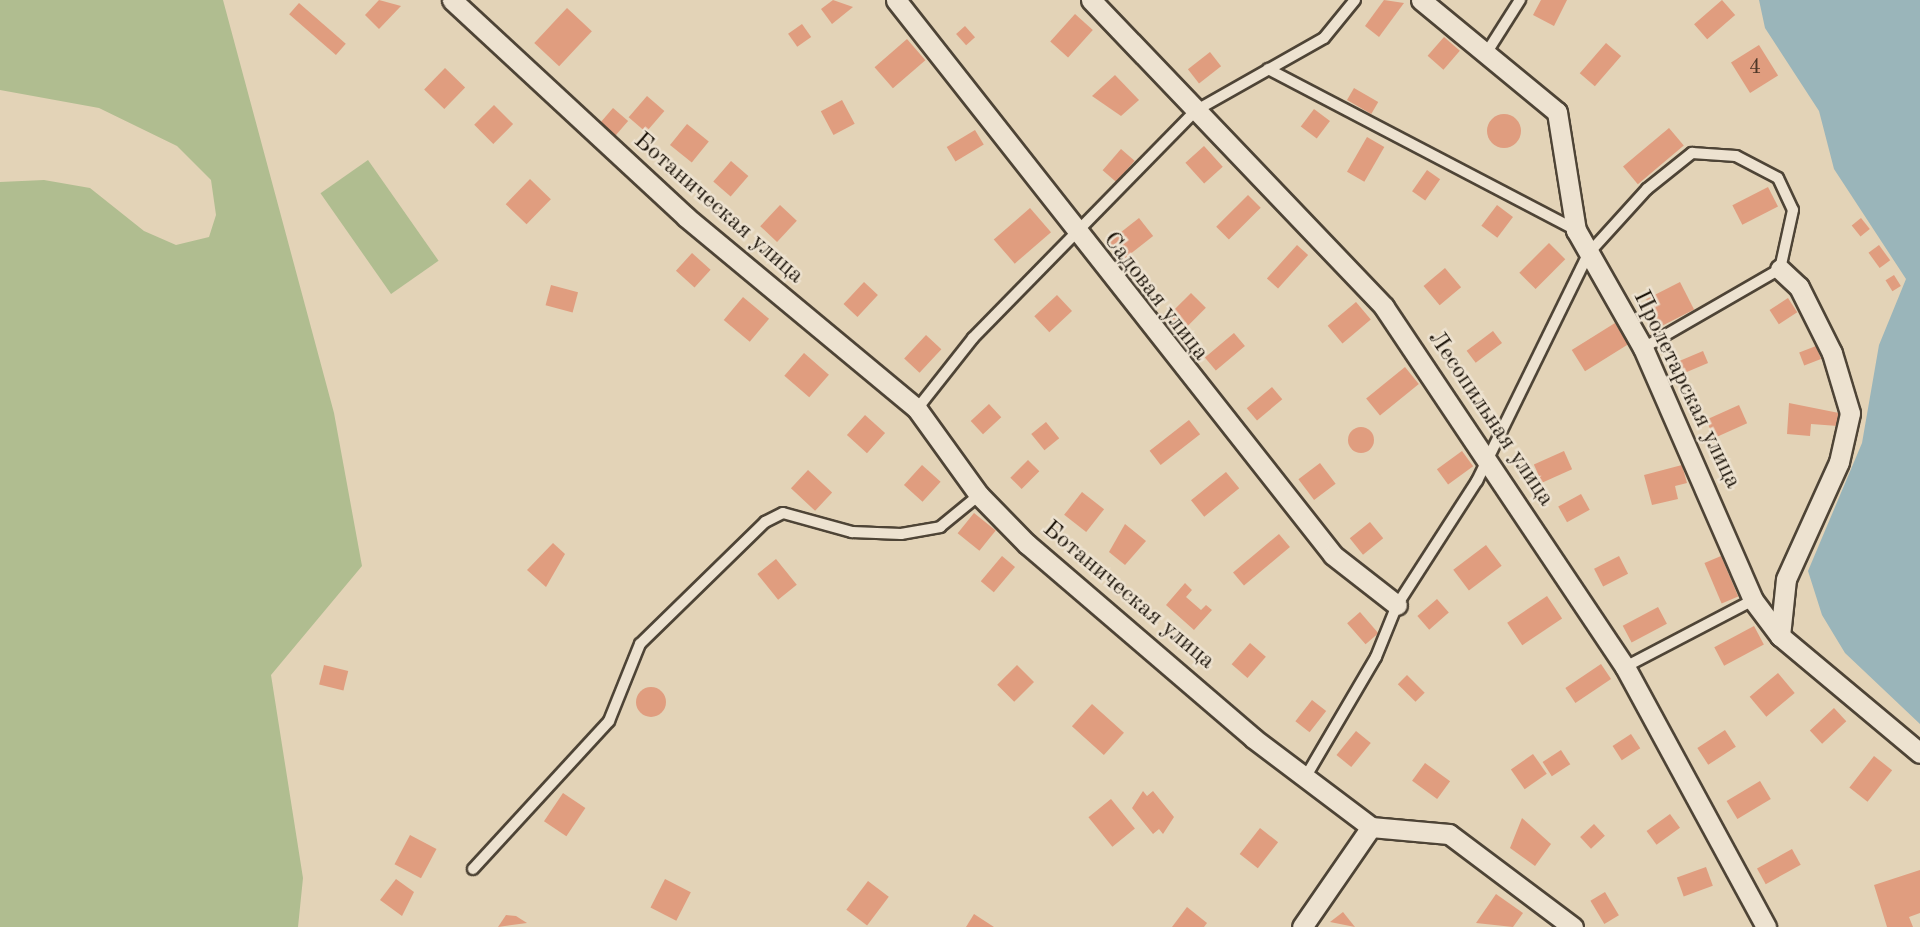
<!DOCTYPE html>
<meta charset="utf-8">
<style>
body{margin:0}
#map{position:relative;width:1920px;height:927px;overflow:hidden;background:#e3d3b7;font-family:"Old Standard TT",serif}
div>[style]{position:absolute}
.green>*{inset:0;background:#b0bd90;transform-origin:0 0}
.water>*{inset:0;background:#9ab5ba}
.building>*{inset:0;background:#e09d7f;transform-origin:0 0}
.round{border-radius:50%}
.roads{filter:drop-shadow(2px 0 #4e4436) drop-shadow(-2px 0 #4e4436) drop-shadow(0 2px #4e4436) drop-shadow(0 -2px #4e4436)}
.lane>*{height:10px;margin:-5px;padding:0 5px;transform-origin:5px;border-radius:5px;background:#ede2d0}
.street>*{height:19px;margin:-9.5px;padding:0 9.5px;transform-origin:9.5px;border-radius:9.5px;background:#ede2d0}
span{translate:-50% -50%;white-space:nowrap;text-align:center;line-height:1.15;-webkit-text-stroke:5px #ede2d0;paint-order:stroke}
.number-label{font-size:21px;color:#4e3728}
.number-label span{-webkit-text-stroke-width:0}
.street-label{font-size:24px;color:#1d150b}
</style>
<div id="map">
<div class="green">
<div style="clip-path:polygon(0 0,223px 0,334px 413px,362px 566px,271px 675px,303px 878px,298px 927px,0 927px,0 182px,44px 180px,90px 188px,144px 231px,176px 245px,209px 237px,216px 215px,211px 180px,177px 146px,99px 108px,0 90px)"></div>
<div style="left:368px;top:160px;width:123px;height:58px;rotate:55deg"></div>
</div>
<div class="water">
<div style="clip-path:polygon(1759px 0,1920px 0,1920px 724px,1845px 653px,1822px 615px,1808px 571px,1862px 443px,1879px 345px,1906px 279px,1834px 169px,1819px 111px,1765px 28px)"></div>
</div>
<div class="building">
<div style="clip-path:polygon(379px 0,401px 6px,379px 29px,365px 15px)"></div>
<div style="clip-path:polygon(833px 0,853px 7px,832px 24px,821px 9px)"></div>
<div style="clip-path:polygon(1384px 0,1404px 3px,1379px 37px,1365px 26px)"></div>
<div style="clip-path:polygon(1541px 0,1567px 0,1554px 26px,1533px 15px)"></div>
<div style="left:1722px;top:0;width:20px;height:37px;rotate:49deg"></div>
<div style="left:299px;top:3px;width:62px;height:15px;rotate:41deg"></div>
<div style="left:567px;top:8px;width:34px;height:48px;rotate:43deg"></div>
<div style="left:1075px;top:14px;width:24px;height:37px;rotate:42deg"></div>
<div style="left:802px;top:24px;width:16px;height:17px;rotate:55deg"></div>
<div style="left:965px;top:26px;width:15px;height:12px;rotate:48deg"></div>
<div style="left:1444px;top:37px;width:21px;height:25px;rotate:41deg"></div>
<div style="left:907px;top:39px;width:28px;height:43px;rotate:49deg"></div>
<div style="left:1606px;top:43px;width:20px;height:40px;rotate:41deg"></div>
<div style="left:1759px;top:45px;width:36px;height:33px;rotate:58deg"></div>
<div style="left:1210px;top:52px;width:18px;height:28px;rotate:52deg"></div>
<div style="left:445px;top:68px;width:28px;height:30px;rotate:44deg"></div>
<div style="clip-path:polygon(1115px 75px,1139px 100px,1121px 116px,1092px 96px)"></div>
<div style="left:1354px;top:88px;width:28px;height:14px;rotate:30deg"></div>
<div style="left:647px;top:96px;width:23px;height:28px;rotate:41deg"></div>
<div style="left:842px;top:100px;width:27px;height:24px;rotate:62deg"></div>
<div style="left:494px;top:105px;width:27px;height:28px;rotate:45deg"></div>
<div style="left:613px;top:108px;width:20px;height:30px;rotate:41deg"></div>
<div style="left:1314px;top:109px;width:20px;height:22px;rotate:37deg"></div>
<div class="round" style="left:1487px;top:114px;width:34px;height:34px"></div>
<div style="left:687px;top:124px;width:28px;height:27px;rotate:39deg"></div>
<div style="left:1669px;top:128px;width:23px;height:60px;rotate:50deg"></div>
<div style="left:975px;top:130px;width:17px;height:33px;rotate:59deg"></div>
<div style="left:1367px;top:137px;width:20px;height:40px;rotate:30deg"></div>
<div style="left:1204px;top:146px;width:28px;height:25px;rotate:48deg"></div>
<div style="left:1121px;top:149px;width:18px;height:28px;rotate:41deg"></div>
<div style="left:731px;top:161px;width:23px;height:27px;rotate:41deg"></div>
<div style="left:1427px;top:170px;width:16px;height:26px;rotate:35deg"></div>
<div style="left:530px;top:179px;width:29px;height:35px;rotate:44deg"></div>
<div style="left:1768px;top:187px;width:22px;height:40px;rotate:63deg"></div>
<div style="left:1248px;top:195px;width:18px;height:45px;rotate:45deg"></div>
<div style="left:780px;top:205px;width:23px;height:29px;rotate:43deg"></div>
<div style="left:1497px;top:205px;width:20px;height:26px;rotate:37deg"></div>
<div style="left:1030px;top:208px;width:32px;height:48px;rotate:49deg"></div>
<div style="left:1139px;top:218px;width:23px;height:38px;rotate:52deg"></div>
<div style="left:1861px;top:218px;width:14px;height:12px;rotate:51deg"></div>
<div style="left:1549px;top:243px;width:23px;height:42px;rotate:45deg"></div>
<div style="left:1297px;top:245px;width:15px;height:45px;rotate:42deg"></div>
<div style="left:1879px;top:245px;width:19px;height:13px;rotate:54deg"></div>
<div style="left:692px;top:253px;width:25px;height:24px;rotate:42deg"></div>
<div style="left:1445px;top:268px;width:25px;height:28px;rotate:50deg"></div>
<div style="left:1894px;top:275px;width:13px;height:10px;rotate:58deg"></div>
<div style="left:864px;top:282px;width:19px;height:30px;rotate:43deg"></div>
<div style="left:1680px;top:282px;width:31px;height:38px;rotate:63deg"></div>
<div style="left:551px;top:285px;width:28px;height:21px;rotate:15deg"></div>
<div style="left:1191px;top:293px;width:21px;height:33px;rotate:45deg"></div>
<div style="left:1057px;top:295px;width:22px;height:31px;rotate:47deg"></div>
<div style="left:743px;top:297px;width:34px;height:30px;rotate:40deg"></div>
<div style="left:1788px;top:298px;width:17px;height:22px;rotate:57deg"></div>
<div style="left:1356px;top:302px;width:23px;height:37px;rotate:50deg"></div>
<div style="left:1615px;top:323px;width:25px;height:51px;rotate:58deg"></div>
<div style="left:1493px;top:331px;width:15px;height:33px;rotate:53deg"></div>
<div style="left:1234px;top:333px;width:17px;height:38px;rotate:50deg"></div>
<div style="left:926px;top:335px;width:21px;height:32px;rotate:43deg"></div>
<div style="left:1816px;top:346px;width:14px;height:18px;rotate:69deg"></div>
<div style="left:1703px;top:351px;width:13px;height:27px;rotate:67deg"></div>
<div style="left:804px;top:353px;width:33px;height:30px;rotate:41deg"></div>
<div style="left:1405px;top:367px;width:22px;height:50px;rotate:51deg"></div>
<div style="left:1272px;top:387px;width:16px;height:33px;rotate:50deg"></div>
<div style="clip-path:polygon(1789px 403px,1839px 413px,1838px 426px,1811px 424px,1810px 436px,1787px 434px)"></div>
<div style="left:989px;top:404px;width:18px;height:25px;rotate:47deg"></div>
<div style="left:1739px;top:405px;width:20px;height:36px;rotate:66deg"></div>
<div style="left:865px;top:415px;width:27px;height:27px;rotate:42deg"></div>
<div style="left:1189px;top:420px;width:18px;height:50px;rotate:52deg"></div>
<div style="left:1046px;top:422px;width:21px;height:19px;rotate:51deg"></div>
<div class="round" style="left:1348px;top:427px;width:26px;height:26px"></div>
<div style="left:1462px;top:451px;width:19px;height:31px;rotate:54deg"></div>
<div style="left:1564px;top:451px;width:20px;height:33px;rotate:66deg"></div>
<div style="left:1028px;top:460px;width:16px;height:25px;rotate:45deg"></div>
<div style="left:1320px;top:463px;width:26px;height:27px;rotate:53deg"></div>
<div style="left:922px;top:465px;width:25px;height:27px;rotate:42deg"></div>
<div style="clip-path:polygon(1682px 465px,1687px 483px,1675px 486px,1678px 499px,1652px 505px,1644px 475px)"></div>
<div style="left:808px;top:470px;width:33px;height:25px;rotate:43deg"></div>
<div style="left:1226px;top:472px;width:21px;height:45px;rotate:51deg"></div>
<div style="left:1082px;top:492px;width:28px;height:29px;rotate:38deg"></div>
<div style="left:1581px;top:494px;width:18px;height:26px;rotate:61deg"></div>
<div style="left:974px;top:513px;width:28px;height:26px;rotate:39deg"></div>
<div style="left:1370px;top:522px;width:21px;height:26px;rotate:51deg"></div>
<div style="clip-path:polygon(1125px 524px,1146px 541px,1125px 565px,1109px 552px)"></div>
<div style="left:1279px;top:534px;width:17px;height:60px;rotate:50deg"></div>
<div style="clip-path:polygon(553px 543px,565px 554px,546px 587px,527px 570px)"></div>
<div style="left:1486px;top:545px;width:26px;height:41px;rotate:53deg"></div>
<div style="left:1002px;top:556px;width:17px;height:33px;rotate:40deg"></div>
<div style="left:1619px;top:556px;width:20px;height:28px;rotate:63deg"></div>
<div style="left:1721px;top:556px;width:44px;height:18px;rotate:67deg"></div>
<div style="left:776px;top:559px;width:33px;height:24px;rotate:51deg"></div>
<div style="clip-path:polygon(1185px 583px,1192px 590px,1186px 597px,1201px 610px,1206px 605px,1212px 610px,1194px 630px,1166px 605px)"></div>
<div style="left:1547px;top:596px;width:27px;height:48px;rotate:56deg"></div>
<div style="left:1437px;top:599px;width:18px;height:26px;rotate:49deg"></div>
<div style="left:1658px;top:607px;width:19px;height:40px;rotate:62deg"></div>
<div style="left:1360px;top:612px;width:28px;height:17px;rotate:49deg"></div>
<div style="left:1754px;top:626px;width:21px;height:45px;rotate:62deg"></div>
<div style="left:1250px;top:643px;width:21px;height:28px;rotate:41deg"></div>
<div style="left:1601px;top:664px;width:18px;height:43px;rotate:56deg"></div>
<div style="left:324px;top:665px;width:25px;height:20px;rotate:14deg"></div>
<div style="left:1017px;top:665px;width:24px;height:28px;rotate:45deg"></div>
<div style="left:1778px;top:673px;width:26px;height:37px;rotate:50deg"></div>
<div style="left:1407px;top:675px;width:25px;height:13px;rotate:45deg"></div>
<div class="round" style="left:636px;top:687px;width:30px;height:30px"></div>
<div style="left:1312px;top:700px;width:18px;height:27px;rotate:38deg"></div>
<div style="left:1092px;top:704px;width:43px;height:30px;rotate:42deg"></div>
<div style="left:1834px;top:708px;width:18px;height:33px;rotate:47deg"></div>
<div style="left:1725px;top:730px;width:20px;height:33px;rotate:57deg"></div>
<div style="left:1356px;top:731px;width:19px;height:31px;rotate:39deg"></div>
<div style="left:1631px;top:734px;width:17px;height:22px;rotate:57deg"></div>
<div style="left:1561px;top:750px;width:17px;height:22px;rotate:57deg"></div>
<div style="left:1533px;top:754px;width:24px;height:27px;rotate:55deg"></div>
<div style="left:1874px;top:756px;width:23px;height:40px;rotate:38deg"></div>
<div style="left:1425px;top:763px;width:31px;height:22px;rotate:36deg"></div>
<div style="left:1760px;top:781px;width:21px;height:39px;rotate:59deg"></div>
<div style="clip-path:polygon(1143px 791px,1147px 796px,1153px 791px,1174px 817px,1163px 834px,1159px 829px,1153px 834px,1132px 808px)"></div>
<div style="left:563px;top:793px;width:27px;height:34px;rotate:34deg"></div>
<div style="left:1111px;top:799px;width:38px;height:29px;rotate:51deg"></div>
<div style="left:1670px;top:814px;width:17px;height:29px;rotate:54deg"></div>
<div style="clip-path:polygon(1522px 818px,1551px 844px,1535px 866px,1510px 848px)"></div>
<div style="left:1594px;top:824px;width:16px;height:19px;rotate:47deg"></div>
<div style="left:1260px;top:828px;width:23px;height:33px;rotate:38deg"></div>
<div style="left:410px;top:835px;width:30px;height:33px;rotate:28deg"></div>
<div style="left:1792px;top:849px;width:18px;height:40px;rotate:61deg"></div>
<div style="left:1706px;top:867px;width:20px;height:31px;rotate:70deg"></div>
<div style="clip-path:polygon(1920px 870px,1920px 913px,1909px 917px,1913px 927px,1887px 927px,1874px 885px)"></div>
<div style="clip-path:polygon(396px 879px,414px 892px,402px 916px,380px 900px)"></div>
<div style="left:665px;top:879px;width:29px;height:32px;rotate:27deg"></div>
<div style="left:868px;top:881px;width:26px;height:36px;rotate:37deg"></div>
<div style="left:1605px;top:892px;width:27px;height:17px;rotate:59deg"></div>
<div style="clip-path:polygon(1496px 894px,1523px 913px,1513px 927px,1476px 923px)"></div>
<div style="clip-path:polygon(1187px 907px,1207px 923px,1204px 927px,1172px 927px)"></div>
<div style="clip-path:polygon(1343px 912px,1355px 927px,1330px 922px)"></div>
<div style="clip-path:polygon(974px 914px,994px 927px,966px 927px)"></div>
<div style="clip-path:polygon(506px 915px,516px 916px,527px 923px,498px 927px)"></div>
</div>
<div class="roads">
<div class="lane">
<div style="left:1487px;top:52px;width:62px;rotate:-57.6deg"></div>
<div style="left:1268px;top:69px;width:348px;rotate:27.6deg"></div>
<div style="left:917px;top:409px;width:90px;rotate:-51.7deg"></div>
<div style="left:973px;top:338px;width:318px;rotate:-45.6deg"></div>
<div style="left:1195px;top:111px;width:148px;rotate:-29.5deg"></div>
<div style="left:1324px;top:38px;width:49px;rotate:-50.8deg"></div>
<div style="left:1625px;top:667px;width:144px;rotate:-27.6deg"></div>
<div style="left:1305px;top:778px;width:140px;rotate:-59.6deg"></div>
<div style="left:1376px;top:657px;width:56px;rotate:-68deg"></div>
<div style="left:1397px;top:605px;width:148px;rotate:-57.2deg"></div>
<div style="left:1477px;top:481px;width:253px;rotate:-63.9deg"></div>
<div style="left:1588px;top:254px;width:88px;rotate:-47.8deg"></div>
<div style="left:1647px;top:189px;width:58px;rotate:-38.7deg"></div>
<div style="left:1692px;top:153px;width:44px;rotate:3.9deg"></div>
<div style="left:1736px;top:156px;width:47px;rotate:27.6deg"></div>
<div style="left:1778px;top:178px;width:35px;rotate:65deg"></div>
<div style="left:1793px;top:210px;width:60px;rotate:102.4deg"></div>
<div style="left:1780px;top:269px;width:158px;rotate:150deg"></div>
<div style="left:473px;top:869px;width:201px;rotate:-47.4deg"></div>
<div style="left:609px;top:721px;width:83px;rotate:-68.1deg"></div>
<div style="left:640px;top:644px;width:175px;rotate:-44.3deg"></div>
<div style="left:765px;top:522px;width:20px;rotate:-27deg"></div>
<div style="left:783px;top:513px;width:72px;rotate:15.4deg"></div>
<div style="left:852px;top:532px;width:49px;rotate:2.3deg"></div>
<div style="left:901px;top:534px;width:40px;rotate:-10deg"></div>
<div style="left:940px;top:527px;width:50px;rotate:-39.4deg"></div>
</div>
<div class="street">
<div style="left:452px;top:0;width:319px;rotate:42.8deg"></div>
<div style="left:686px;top:217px;width:300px;rotate:39.7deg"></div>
<div style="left:917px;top:409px;width:106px;rotate:54.2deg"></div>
<div style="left:979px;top:495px;width:69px;rotate:45.6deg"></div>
<div style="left:1027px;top:544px;width:298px;rotate:40.6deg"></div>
<div style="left:1253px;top:738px;width:148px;rotate:37deg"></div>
<div style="left:1371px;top:827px;width:78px;rotate:5.1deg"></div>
<div style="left:1449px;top:834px;width:155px;rotate:36.9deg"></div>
<div style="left:896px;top:0;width:706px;rotate:51.78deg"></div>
<div style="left:1333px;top:555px;width:81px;rotate:38deg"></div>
<div style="left:1091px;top:0;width:424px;rotate:46.3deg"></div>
<div style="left:1384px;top:307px;width:433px;rotate:56.2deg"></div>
<div style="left:1625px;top:667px;width:296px;rotate:61.5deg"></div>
<div style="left:1421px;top:0;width:176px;rotate:39.5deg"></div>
<div style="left:1557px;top:112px;width:120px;rotate:80.9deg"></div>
<div style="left:1576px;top:230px;width:136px;rotate:60.4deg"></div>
<div style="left:1643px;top:348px;width:275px;rotate:66.4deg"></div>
<div style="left:1753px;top:600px;width:45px;rotate:53.1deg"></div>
<div style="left:1780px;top:636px;width:182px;rotate:39.9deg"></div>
<div style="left:1780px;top:636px;width:57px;rotate:-84deg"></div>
<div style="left:1786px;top:579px;width:128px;rotate:-65.6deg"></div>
<div style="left:1839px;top:462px;width:50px;rotate:-77.3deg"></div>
<div style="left:1850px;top:413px;width:63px;rotate:-106.7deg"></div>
<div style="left:1832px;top:353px;width:74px;rotate:-116.6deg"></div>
<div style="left:1799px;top:287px;width:26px;rotate:-137deg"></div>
<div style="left:1302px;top:927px;width:121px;rotate:-55.4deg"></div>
</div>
</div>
<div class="number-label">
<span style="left:1755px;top:68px">4</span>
</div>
<div class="street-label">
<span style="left:718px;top:209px;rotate:41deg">Ботаническая улица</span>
<span style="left:1155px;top:297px;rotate:52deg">Садовая улица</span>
<span style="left:1686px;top:390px;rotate:64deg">Пролетарская улица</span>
<span style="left:1490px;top:419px;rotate:56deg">Лесопильная улица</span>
<span style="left:1128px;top:596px;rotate:40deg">Ботаническая улица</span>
</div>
</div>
